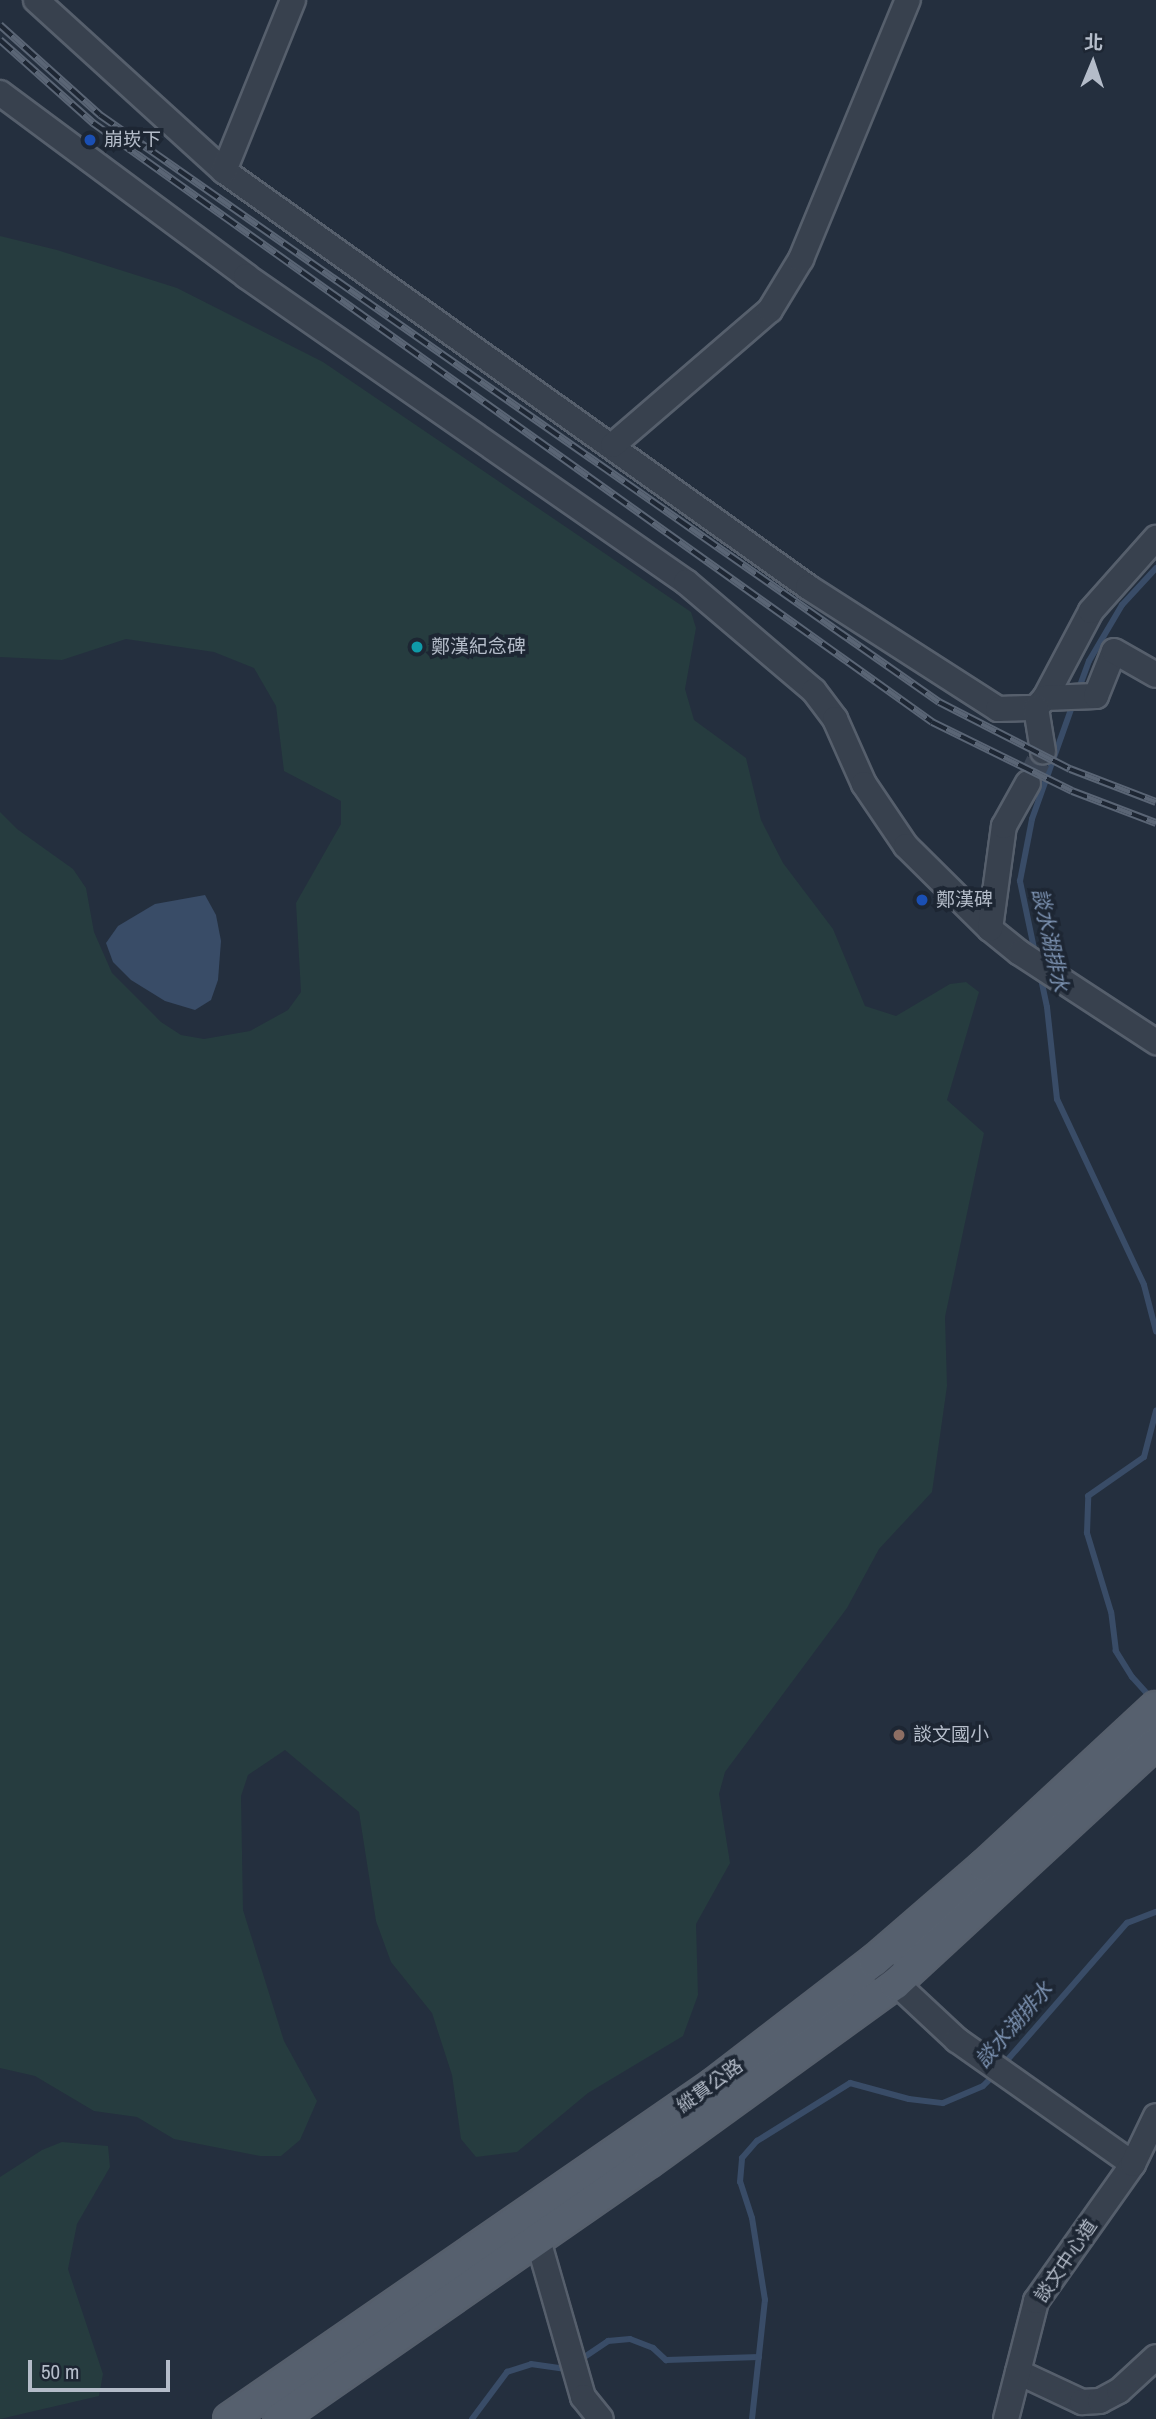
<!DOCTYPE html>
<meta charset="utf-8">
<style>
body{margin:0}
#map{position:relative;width:1156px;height:2419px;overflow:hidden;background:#242f3e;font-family:"Archivo Narrow","Noto Sans TC",sans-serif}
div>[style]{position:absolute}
.green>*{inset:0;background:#263c3f}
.water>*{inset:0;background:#394c67}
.stream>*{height:6px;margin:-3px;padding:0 3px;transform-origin:3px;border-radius:3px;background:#394c67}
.minor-tunnel>*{height:24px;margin-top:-12px;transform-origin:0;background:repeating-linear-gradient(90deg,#3a4453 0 24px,transparent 0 36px)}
.roads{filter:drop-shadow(2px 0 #565f6c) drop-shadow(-2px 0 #565f6c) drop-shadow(0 2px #565f6c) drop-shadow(0 -2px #565f6c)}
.minor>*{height:24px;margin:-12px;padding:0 12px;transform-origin:12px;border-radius:12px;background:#38414e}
.major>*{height:30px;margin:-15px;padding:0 15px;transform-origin:15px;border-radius:15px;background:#56606e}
.rail>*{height:8px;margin-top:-4px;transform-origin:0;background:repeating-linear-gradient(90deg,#1d2633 0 16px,#5a6575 0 32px);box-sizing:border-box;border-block:2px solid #5a6575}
.dots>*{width:19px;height:19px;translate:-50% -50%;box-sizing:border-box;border:4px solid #1d2633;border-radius:50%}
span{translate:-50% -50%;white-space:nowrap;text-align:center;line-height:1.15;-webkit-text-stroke:7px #1d2633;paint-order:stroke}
.poi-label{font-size:19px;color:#b4bcc9}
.left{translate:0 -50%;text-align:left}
.street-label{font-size:19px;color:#b4bcc9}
.water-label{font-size:21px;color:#7c92b1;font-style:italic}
.north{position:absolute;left:1058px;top:28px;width:70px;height:70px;-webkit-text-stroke:5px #1d2633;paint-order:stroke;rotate:2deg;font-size:19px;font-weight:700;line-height:28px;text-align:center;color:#b4bcc9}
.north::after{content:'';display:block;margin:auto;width:24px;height:32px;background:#b4bcc9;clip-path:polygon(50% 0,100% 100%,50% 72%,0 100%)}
.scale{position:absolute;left:28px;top:2360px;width:142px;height:32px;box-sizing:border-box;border:4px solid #b4bcc9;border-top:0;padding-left:9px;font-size:21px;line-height:24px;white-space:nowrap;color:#b4bcc9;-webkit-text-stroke:5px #1d2633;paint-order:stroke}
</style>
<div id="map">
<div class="green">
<div style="clip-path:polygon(0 236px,57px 250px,177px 288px,323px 362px,691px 612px,696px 628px,685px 689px,694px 720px,746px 758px,761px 820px,783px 863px,833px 929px,865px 1006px,896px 1016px,950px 984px,966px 982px,979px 992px,947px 1100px,984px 1133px,945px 1317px,947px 1386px,932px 1492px,879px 1549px,847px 1608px,725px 1772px,719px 1794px,730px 1863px,696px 1924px,698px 1995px,683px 2036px,588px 2093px,517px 2152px,476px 2157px,461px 2139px,452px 2075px,432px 2013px,391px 1962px,376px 1921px,359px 1812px,285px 1750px,248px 1775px,241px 1796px,243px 1910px,284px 2041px,317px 2101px,300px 2140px,281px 2156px,260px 2156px,174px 2139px,137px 2117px,94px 2111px,35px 2076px,0 2068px,0 812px,17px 829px,73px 869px,86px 888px,94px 932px,112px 973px,161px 1022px,181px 1035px,204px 1039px,250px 1031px,288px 1010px,301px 992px,296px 903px,341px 824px,341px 801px,284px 771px,276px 706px,254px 668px,214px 652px,126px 639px,62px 660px,0 657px)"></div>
<div style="clip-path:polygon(62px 2142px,108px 2146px,110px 2167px,77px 2224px,68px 2269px,103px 2374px,99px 2396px,0 2419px,0 2177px,42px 2150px)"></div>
</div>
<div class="water">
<div style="clip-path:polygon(205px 895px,216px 915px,221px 941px,218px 980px,211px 1000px,195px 1010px,165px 1001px,131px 980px,113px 962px,106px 943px,118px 926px,155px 904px)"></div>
</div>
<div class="stream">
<div style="left:1078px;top:691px;width:32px;rotate:-70deg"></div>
<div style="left:1089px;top:661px;width:65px;rotate:-59.5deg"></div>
<div style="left:1122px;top:605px;width:50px;rotate:-47.4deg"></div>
<div style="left:1035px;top:953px;width:74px;rotate:-101.8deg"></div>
<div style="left:1020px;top:881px;width:63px;rotate:-79deg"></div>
<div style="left:1032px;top:819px;width:122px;rotate:-70.4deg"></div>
<div style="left:1040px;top:974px;width:34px;rotate:78deg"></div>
<div style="left:1047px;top:1007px;width:93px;rotate:83.8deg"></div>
<div style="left:1057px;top:1099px;width:205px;rotate:64.9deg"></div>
<div style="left:1144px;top:1285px;width:48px;rotate:75.4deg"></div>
<div style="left:1152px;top:1699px;width:30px;rotate:-132deg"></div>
<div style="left:1132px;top:1677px;width:31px;rotate:-122deg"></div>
<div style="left:1116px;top:1651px;width:39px;rotate:-97deg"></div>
<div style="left:1111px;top:1612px;width:83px;rotate:-106.9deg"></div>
<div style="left:1087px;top:1533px;width:37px;rotate:-88deg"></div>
<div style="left:1088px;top:1496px;width:68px;rotate:-34.9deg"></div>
<div style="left:1144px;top:1457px;width:48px;rotate:-75.4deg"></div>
<div style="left:1003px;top:2065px;width:189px;rotate:-48.9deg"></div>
<div style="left:1127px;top:1923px;width:31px;rotate:-21deg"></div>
<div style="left:580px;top:2360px;width:34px;rotate:-34deg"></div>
<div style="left:608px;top:2341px;width:22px;rotate:-5deg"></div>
<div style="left:630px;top:2339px;width:25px;rotate:21deg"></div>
<div style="left:653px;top:2348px;width:18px;rotate:43deg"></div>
<div style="left:666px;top:2360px;width:93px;rotate:-1.8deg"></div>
<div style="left:472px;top:2419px;width:59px;rotate:-53.3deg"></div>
<div style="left:507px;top:2372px;width:25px;rotate:-18deg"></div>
<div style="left:531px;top:2364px;width:30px;rotate:8deg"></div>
<div style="left:561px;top:2368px;width:10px;rotate:-24deg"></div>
<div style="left:752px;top:2419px;width:120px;rotate:-83.8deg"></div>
<div style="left:765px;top:2300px;width:83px;rotate:-99deg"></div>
<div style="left:752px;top:2218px;width:38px;rotate:-108deg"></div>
<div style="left:740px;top:2182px;width:24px;rotate:-85deg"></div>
<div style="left:742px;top:2158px;width:23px;rotate:-49deg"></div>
<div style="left:757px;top:2141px;width:110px;rotate:-31.9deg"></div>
<div style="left:850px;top:2083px;width:61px;rotate:15.2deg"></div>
<div style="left:909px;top:2099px;width:34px;rotate:7deg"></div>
<div style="left:943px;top:2103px;width:43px;rotate:-23deg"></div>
<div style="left:983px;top:2086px;width:18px;rotate:-45deg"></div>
</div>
<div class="minor-tunnel">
<div style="left:1028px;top:783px;width:35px;rotate:-65deg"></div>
</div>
<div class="roads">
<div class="minor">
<div style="left:36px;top:0;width:254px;rotate:42.3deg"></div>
<div style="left:224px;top:171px;width:717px;rotate:35.46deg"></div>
<div style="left:808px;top:587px;width:226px;rotate:32.7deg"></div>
<div style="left:998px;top:709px;width:38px;rotate:-2deg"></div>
<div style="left:1036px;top:708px;width:13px;rotate:-48deg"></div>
<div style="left:1045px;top:698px;width:98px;rotate:-62.1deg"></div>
<div style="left:1091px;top:611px;width:98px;rotate:-48.3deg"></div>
<div style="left:0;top:93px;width:307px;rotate:36.6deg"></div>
<div style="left:246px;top:276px;width:536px;rotate:34.82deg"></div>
<div style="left:686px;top:582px;width:168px;rotate:40.4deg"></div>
<div style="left:814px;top:691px;width:35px;rotate:53deg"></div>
<div style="left:835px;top:719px;width:71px;rotate:66deg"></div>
<div style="left:864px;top:784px;width:75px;rotate:55.9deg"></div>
<div style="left:906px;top:846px;width:118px;rotate:44.7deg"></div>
<div style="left:990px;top:929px;width:38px;rotate:39deg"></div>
<div style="left:1020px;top:953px;width:163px;rotate:33.2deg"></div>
<div style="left:224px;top:171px;width:184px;rotate:-68deg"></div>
<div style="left:613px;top:445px;width:207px;rotate:-40.7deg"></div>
<div style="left:770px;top:310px;width:60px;rotate:-58.7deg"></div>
<div style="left:801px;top:259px;width:280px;rotate:-67.6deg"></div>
<div style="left:1045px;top:698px;width:51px;rotate:-2.2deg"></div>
<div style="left:1096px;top:696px;width:48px;rotate:-68.2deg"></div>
<div style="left:1114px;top:651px;width:48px;rotate:29.7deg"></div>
<div style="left:1036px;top:708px;width:44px;rotate:80.8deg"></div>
<div style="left:990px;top:929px;width:104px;rotate:-82.3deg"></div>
<div style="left:1004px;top:826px;width:49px;rotate:-60.8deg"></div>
<div style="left:884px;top:1972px;width:100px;rotate:43deg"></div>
<div style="left:957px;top:2040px;width:215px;rotate:35.2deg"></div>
<div style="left:526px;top:2227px;width:18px;rotate:47deg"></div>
<div style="left:538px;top:2240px;width:163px;rotate:74deg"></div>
<div style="left:583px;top:2397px;width:28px;rotate:51deg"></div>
<div style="left:1018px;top:2372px;width:71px;rotate:25.1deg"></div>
<div style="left:1082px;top:2402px;width:18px;rotate:-3deg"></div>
<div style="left:1100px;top:2401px;width:21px;rotate:-28deg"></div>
<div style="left:1119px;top:2391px;width:50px;rotate:-42.6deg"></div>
<div style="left:1006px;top:2419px;width:122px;rotate:-75.7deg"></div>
<div style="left:1036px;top:2301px;width:168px;rotate:-54.7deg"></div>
<div style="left:1133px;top:2164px;width:53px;rotate:-64.4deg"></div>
</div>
<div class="major">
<div style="left:229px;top:2419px;width:589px;rotate:-34.63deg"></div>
<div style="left:714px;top:2084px;width:202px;rotate:-37.6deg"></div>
<div style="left:874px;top:1961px;width:145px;rotate:-40.8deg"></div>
<div style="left:984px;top:1866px;width:234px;rotate:-42.8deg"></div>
<div style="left:279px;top:2419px;width:450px;rotate:-34.8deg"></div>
<div style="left:649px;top:2162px;width:304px;rotate:-35.9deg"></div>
<div style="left:895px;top:1984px;width:355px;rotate:-42.7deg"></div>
</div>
</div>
<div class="rail">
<div style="left:0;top:25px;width:135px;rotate:42deg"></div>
<div style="left:100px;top:115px;width:1024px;rotate:34.98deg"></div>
<div style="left:939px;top:702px;width:147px;rotate:27.1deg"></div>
<div style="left:1070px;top:769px;width:92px;rotate:21deg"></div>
<div style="left:0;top:40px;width:125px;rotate:41.7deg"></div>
<div style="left:93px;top:123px;width:1031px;rotate:35.52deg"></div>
<div style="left:932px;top:722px;width:156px;rotate:26.2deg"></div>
<div style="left:1072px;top:791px;width:90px;rotate:20.9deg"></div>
</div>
<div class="dots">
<div style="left:90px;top:140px;background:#1a4fb4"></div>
<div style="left:417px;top:647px;background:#0f9aa8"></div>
<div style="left:922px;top:900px;background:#1a4fb4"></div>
<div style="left:899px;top:1735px;background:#8d6e63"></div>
</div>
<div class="poi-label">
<span class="left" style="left:104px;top:140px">崩崁下</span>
<span class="left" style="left:431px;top:647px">鄭漢紀念碑</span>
<span class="left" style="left:936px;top:900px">鄭漢碑</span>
<span class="left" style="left:913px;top:1735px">談文國小</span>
</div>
<div class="street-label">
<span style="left:710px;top:2086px;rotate:-36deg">縱貫公路</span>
<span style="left:1066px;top:2261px;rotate:-56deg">談文中心道</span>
</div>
<div class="water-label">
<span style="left:1050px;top:940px;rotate:78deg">談水湖排水</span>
<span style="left:1014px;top:2025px;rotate:-49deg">談水湖排水</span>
</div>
<div class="north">北</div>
<div class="scale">50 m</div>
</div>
